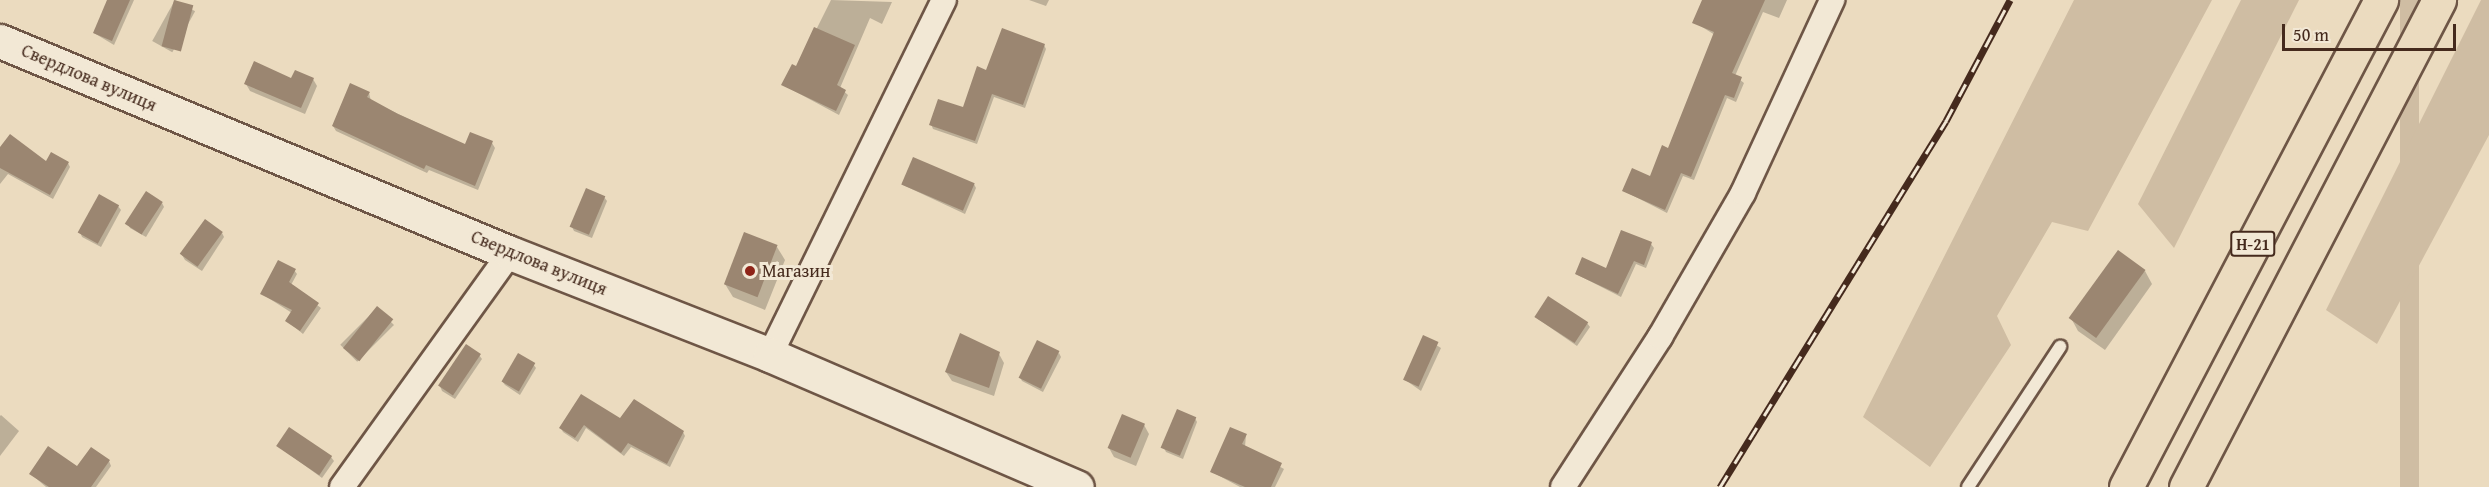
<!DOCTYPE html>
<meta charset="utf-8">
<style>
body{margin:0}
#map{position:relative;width:2489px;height:487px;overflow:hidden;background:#ebdbbf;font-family:"Gentium Book Plus",serif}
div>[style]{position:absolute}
.green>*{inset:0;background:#cfbda3;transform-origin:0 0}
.shadow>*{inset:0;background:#0003;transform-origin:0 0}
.building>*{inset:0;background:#9b8671;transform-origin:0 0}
.roads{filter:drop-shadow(2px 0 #6e5646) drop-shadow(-2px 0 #6e5646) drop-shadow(0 2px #6e5646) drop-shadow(0 -2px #6e5646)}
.lane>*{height:12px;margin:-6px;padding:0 6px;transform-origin:6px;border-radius:6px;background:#f2e8d5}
.street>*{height:24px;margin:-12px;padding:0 12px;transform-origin:12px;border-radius:12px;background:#f2e8d5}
.secondary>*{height:33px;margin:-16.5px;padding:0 16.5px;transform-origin:16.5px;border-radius:16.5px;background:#f2e8d5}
.primary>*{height:33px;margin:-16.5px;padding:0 16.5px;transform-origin:16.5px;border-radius:16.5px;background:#ebdbbf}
.rail>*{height:7px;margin-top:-3.5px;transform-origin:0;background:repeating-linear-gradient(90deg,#f2e8d5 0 14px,#452a1d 0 28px);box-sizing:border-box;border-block:2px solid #452a1d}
.dots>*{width:16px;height:16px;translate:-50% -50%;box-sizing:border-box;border:3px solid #f2e8d5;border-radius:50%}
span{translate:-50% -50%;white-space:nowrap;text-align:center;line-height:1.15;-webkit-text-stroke:6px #f2e8d5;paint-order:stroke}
.shield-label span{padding:2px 4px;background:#f2e8d5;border:2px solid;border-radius:4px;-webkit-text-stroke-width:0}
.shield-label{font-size:16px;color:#452a1d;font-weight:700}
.street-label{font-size:18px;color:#452a1d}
.poi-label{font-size:18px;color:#452a1d}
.left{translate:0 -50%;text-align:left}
.scale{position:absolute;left:2282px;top:24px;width:174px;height:27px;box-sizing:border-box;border:3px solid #452a1d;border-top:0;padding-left:8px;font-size:18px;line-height:21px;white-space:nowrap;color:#452a1d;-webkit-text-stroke:4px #f2e8d5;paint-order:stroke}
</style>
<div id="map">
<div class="green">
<div style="clip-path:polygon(2074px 0,2212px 0,2088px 231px,2052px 222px,1997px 316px,2011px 345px,1930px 467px,1863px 417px)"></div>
<div style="clip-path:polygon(2241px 0,2299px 0,2174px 248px,2138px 204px)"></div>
<div style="left:2400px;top:0;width:19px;height:549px"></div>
<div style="clip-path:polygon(2481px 0,2489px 0,2489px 135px,2377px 344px,2326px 310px)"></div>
</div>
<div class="shadow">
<div style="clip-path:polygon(109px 0,134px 0,114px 45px,94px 33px)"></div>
<div style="left:175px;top:0;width:23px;height:47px;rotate:29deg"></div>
<div style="clip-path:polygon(831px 0,892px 2px,882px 24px,870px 18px,840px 88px,848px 95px,839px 115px,783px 85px,797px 68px)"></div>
<div style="clip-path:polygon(1029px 0,1049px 0,1046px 6px)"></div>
<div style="clip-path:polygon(1724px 0,1787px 0,1779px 18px,1763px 12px,1735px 76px,1744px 83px,1736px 102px,1727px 98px,1694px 180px,1683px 176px,1667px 213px,1624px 191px,1651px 178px,1669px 150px,1715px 35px,1694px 22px)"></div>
<div style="clip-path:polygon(1044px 45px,1046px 49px,1025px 108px,994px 97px,977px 144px,933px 129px,931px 124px,964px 109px,987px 72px)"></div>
<div style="clip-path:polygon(313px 79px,317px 86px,305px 114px,250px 91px,246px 84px)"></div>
<div style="clip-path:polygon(369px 93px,371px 101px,466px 146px,492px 143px,495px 148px,478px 190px,429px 170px,427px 173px,336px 131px,333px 126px)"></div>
<div style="clip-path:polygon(0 150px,46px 164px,68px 163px,70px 167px,53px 199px,8px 174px,0 184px)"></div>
<div style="clip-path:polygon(974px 184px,976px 188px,965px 214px,903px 185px)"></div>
<div style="clip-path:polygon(604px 197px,607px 201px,592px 238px,574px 231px,572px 227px)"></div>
<div style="clip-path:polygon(162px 203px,164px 207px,146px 237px,130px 228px,128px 224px)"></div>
<div style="clip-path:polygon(118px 206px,121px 210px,101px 247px,82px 237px,80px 232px)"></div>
<div style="clip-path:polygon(222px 233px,224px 237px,202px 271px,185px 260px,182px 255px)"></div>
<div style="clip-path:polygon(1651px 244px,1654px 248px,1646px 268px,1636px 264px,1621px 297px,1576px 274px,1607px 270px)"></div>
<div style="clip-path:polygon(777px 247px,785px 260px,765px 310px,733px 297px,725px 284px)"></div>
<div style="clip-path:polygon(294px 270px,297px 274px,291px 285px,321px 308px,303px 334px,287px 321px,292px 313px,262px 294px)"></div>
<div style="clip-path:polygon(2145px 271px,2152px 284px,2105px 350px,2078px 331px,2071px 318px)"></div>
<div style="left:377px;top:308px;width:24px;height:52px;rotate:45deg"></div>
<div style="clip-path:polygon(1535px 317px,1587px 323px,1590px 327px,1577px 346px)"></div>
<div style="clip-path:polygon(1423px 337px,1441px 348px,1421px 391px,1404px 379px)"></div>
<div style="clip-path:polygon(1059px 353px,1061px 357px,1043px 392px,1022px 381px,1020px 377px)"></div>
<div style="clip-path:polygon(999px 354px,1004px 363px,994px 396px,952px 381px,946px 372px)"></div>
<div style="clip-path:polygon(479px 355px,482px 359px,455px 399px,442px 391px,440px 386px)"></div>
<div style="clip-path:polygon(533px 364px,536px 368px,520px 395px,505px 385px,502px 381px)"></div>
<div style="clip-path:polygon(582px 396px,620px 420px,683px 432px,685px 436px,670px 467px,631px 447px,624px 456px,586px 428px,578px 442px,563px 432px,561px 428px)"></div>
<div style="clip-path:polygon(1px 415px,19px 431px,0 456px,0 416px)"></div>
<div style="clip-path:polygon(1195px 418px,1197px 422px,1183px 459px,1166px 452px,1164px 448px)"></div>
<div style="clip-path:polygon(1144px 425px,1149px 434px,1136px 466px,1114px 457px,1109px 448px)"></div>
<div style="clip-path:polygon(1246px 435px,1245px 447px,1284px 469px,1275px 487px,1240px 487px,1212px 472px)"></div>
<div style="clip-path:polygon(278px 446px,331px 457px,334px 461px,322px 478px)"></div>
<div style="clip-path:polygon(109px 461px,111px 466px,96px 487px,46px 487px,31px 474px)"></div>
</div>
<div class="building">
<div style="clip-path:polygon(107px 0,130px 0,112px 41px,93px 33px)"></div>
<div style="left:174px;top:0;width:20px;height:48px;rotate:15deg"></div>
<div style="clip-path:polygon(1702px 0,1765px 0,1732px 73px,1742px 77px,1734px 98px,1725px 95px,1691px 177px,1681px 173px,1665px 210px,1622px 191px,1632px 168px,1650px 176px,1662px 145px,1668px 148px,1714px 32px,1692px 23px)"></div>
<div style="clip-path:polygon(814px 27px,855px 45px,837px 85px,846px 90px,836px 111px,781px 85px,792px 64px,796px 66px)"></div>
<div style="clip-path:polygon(1002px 28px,1045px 44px,1023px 105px,992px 94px,975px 141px,929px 125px,938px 99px,963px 107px,977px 66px,986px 70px)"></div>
<div style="clip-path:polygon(254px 61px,291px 78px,295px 70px,314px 78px,301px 108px,244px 84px)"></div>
<div style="clip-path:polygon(350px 83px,370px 92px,367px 97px,398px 114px,465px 144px,470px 132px,493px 141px,475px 186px,426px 165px,424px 169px,332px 126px)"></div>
<div style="clip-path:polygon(10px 134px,46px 161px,51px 152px,69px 162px,50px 195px,0 168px,0 147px)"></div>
<div style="left:913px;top:157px;width:67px;height:30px;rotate:23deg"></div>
<div style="left:586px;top:188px;width:21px;height:42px;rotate:23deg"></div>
<div style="left:146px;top:191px;width:20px;height:39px;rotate:33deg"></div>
<div style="left:99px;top:194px;width:23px;height:44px;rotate:29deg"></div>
<div style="left:205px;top:219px;width:22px;height:43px;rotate:36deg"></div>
<div style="clip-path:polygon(1621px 230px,1652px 242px,1644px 265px,1634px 261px,1618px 294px,1575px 274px,1582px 257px,1606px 268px)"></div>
<div style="left:744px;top:232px;width:36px;height:56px;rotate:21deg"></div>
<div style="left:2118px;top:250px;width:34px;height:84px;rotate:36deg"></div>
<div style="clip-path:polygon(278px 260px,296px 269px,289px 282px,319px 303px,300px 331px,285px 321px,292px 310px,260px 294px)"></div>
<div style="left:1548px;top:296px;width:48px;height:25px;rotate:33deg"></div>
<div style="left:377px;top:306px;width:21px;height:54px;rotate:39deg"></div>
<div style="clip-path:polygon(960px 333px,1000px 352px,989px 388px,945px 372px)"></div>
<div style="left:1423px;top:335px;width:17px;height:49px;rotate:24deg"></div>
<div style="left:1037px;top:340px;width:25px;height:42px;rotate:26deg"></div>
<div style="left:466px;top:344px;width:18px;height:50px;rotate:34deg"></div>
<div style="left:518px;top:353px;width:20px;height:33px;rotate:30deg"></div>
<div style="clip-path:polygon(581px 394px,620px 418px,634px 399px,684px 431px,667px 464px,628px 443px,621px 453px,584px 425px,575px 438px,559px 428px)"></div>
<div style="left:1177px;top:409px;width:21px;height:42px;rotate:23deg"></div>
<div style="left:1122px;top:414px;width:25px;height:37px;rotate:23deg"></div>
<div style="left:289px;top:427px;width:52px;height:23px;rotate:34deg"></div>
<div style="clip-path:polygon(1230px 427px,1247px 434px,1242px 444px,1282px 463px,1271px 487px,1245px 487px,1210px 472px)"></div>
<div style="clip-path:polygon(48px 446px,77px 466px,91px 447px,110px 460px,91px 487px,49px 487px,29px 474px)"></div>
</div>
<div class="roads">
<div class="lane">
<div style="left:1968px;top:487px;width:168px;rotate:-56.7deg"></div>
</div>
<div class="street">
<div style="left:770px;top:355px;width:395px;rotate:-63.9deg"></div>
<div style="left:342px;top:487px;width:288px;rotate:-54.3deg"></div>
<div style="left:1563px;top:487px;width:179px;rotate:-57.1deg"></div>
<div style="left:1660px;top:337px;width:166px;rotate:-60deg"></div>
<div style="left:1743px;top:193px;width:213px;rotate:-65.2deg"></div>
</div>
<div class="secondary">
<div style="left:0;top:41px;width:552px;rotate:22.57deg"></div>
<div style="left:510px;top:253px;width:279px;rotate:21.4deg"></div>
<div style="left:770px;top:355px;width:334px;rotate:23.3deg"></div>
</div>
<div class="primary">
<div style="left:2126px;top:487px;width:550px;rotate:-62.36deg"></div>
<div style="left:2186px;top:487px;width:549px;rotate:-62.55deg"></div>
</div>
</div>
<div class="rail">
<div style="left:1720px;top:487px;width:430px;rotate:-58.3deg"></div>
<div style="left:1946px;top:121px;width:137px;rotate:-62.1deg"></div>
</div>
<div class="dots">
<div style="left:750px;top:271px;background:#8f2418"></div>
</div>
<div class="shield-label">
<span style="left:2253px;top:244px">Н-21</span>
</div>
<div class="street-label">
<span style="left:89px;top:78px;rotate:23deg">Свердлова вулиця</span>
<span style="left:539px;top:263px;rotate:22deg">Свердлова вулиця</span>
</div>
<div class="poi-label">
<span class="left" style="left:762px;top:271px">Mагазин</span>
</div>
<div class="scale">50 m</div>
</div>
